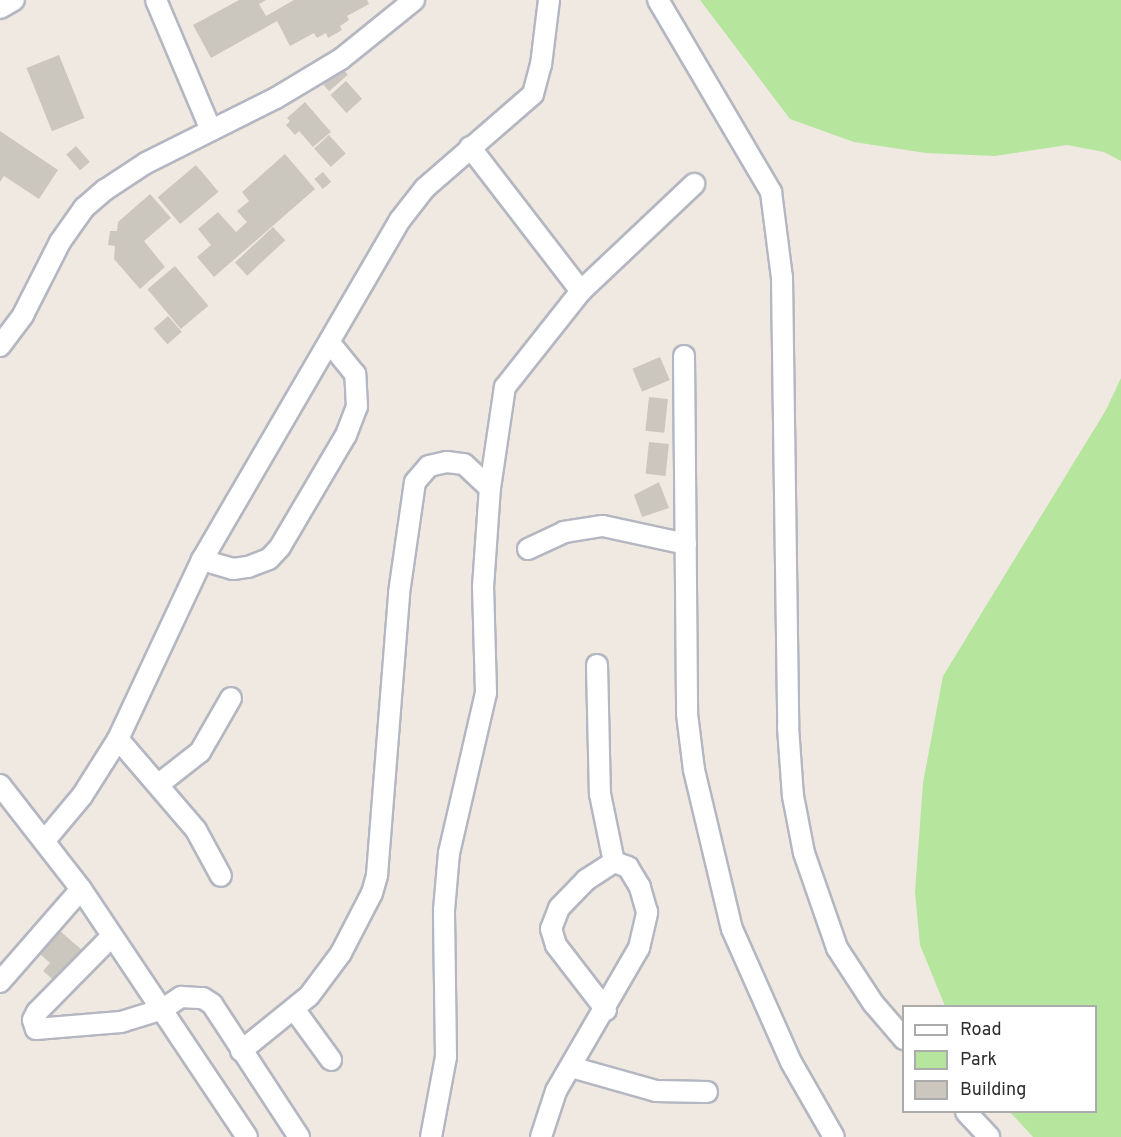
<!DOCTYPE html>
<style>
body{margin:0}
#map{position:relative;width:1121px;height:1137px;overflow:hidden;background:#efe9e1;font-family:Overpass,sans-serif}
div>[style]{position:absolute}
.green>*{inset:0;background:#b6e59e}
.building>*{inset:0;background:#cbc7bf;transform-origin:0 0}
.roads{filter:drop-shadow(2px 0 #b4b7c1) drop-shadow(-2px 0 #b4b7c1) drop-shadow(0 2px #b4b7c1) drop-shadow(0 -2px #b4b7c1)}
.minor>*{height:20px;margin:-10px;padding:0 10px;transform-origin:10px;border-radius:10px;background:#fff}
span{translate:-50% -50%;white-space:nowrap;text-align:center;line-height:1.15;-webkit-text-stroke:4.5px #fff;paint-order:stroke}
.legend{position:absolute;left:902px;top:1005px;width:195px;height:108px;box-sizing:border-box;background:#fff;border:2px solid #ababab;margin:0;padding:8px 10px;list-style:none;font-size:18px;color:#2e2e2e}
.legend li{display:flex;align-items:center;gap:12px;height:30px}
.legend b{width:30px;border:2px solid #ababab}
</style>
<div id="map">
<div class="green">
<div style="clip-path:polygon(700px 0,1121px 0,1121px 161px,1104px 152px,1067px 145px,995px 156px,926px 153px,854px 142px,790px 119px)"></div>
<div style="clip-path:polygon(1121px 378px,1121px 1137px,1033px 1137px,1010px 1112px,1096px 1112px,1096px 1006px,945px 1006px,920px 945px,915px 892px,923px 783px,943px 676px,1106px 410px)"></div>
</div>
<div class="building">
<div style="clip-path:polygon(239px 0,266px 0,259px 4px,266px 16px,294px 0,367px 0,369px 4px,347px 16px,349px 20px,340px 26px,342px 30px,328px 38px,326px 33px,317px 38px,314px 33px,290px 46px,277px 21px,211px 58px,193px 25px)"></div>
<div style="left:59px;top:55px;width:68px;height:35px;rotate:68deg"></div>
<div style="left:342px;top:68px;width:9px;height:25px;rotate:49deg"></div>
<div style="left:346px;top:81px;width:24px;height:21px;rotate:48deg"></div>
<div style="clip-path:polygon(305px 102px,331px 132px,313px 147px,299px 131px,295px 135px,286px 125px,290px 121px,287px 118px)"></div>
<div style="clip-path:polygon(0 131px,58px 170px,39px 199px,4px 176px,0 182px)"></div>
<div style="left:329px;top:135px;width:25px;height:20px;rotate:48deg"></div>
<div style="left:76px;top:146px;width:21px;height:13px;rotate:49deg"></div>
<div style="clip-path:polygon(285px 154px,315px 189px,214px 277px,197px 257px,211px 245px,198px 229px,218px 212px,236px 232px,247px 222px,237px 211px,249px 201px,242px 192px)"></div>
<div style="left:196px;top:165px;width:35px;height:50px;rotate:50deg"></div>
<div style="left:323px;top:172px;width:13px;height:11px;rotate:51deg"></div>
<div style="clip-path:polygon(150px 194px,171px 218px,144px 241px,165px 267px,140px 289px,114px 259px,115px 246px,108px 245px,110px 231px,117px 231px,118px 222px)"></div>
<div style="left:273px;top:227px;width:18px;height:52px;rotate:47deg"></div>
<div style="left:175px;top:266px;width:52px;height:36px;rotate:50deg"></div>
<div style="left:168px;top:316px;width:21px;height:19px;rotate:49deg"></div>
<div style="left:660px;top:357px;width:25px;height:30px;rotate:67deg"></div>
<div style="left:649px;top:397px;width:19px;height:34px;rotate:6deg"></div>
<div style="left:649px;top:442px;width:20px;height:32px;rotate:6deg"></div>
<div style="clip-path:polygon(659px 482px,669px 508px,642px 517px,634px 495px)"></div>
<div style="clip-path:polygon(60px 931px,83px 951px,56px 982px,43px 971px,50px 963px,40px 954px)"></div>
</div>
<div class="roads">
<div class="minor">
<div style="left:156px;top:0;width:141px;rotate:67.1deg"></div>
<div style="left:658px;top:0;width:223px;rotate:59.5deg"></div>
<div style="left:771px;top:192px;width:87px;rotate:82.7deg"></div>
<div style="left:782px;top:278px;width:449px;rotate:89.2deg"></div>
<div style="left:788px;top:727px;width:69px;rotate:85.9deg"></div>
<div style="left:793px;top:796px;width:58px;rotate:79.1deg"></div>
<div style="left:804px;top:853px;width:101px;rotate:70.8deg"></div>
<div style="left:837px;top:948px;width:66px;rotate:56.8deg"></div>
<div style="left:873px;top:1003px;width:48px;rotate:49.3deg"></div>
<div style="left:0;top:8px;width:16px;rotate:-30deg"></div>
<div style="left:470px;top:147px;width:182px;rotate:52.4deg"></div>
<div style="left:0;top:346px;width:39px;rotate:-53deg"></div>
<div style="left:23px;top:315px;width:82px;rotate:-63.1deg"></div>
<div style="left:60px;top:242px;width:42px;rotate:-54.8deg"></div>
<div style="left:84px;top:208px;width:28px;rotate:-41deg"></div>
<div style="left:105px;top:190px;width:49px;rotate:-33.4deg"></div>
<div style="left:146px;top:163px;width:145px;rotate:-26.6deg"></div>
<div style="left:276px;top:98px;width:76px;rotate:-31deg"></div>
<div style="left:341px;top:59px;width:94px;rotate:-38.9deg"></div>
<div style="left:684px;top:356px;width:358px;rotate:89.5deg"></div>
<div style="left:687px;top:714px;width:56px;rotate:82.9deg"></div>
<div style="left:694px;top:770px;width:163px;rotate:76.6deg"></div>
<div style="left:732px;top:929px;width:145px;rotate:66.1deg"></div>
<div style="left:791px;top:1062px;width:86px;rotate:60.2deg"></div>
<div style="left:528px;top:549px;width:40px;rotate:-25deg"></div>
<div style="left:564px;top:532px;width:39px;rotate:-9deg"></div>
<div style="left:603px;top:526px;width:85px;rotate:12.2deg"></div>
<div style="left:202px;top:560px;width:32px;rotate:16deg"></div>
<div style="left:233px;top:569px;width:15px;rotate:-8deg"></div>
<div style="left:248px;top:567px;width:22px;rotate:-21deg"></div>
<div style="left:269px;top:559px;width:16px;rotate:-47deg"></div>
<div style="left:280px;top:547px;width:130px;rotate:-59.5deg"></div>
<div style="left:346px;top:435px;width:30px;rotate:-69deg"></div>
<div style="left:357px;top:407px;width:33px;rotate:-93deg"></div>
<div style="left:355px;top:374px;width:38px;rotate:-129deg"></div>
<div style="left:597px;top:665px;width:129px;rotate:88.7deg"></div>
<div style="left:600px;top:794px;width:69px;rotate:78.4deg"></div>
<div style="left:118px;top:739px;width:120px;rotate:49.4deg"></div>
<div style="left:196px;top:830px;width:52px;rotate:61.5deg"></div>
<div style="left:159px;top:784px;width:52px;rotate:-38deg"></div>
<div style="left:200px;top:752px;width:62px;rotate:-60.1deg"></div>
<div style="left:0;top:785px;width:132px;rotate:52.1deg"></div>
<div style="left:81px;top:889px;width:298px;rotate:56.2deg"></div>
<div style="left:46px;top:839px;width:56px;rotate:-50.1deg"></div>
<div style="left:82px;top:796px;width:67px;rotate:-57.7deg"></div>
<div style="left:118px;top:739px;width:198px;rotate:-64.9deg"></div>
<div style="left:202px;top:560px;width:393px;rotate:-59.8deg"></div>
<div style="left:400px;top:220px;width:41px;rotate:-52deg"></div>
<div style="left:425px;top:188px;width:143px;rotate:-41deg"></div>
<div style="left:533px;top:94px;width:30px;rotate:-75deg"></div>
<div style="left:541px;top:65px;width:65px;rotate:-83deg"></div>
<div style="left:112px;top:936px;width:107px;rotate:134.6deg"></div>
<div style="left:37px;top:1012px;width:9px;rotate:117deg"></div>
<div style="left:33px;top:1020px;width:9px;rotate:72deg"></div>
<div style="left:36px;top:1029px;width:85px;rotate:-4.7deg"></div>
<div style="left:121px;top:1022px;width:44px;rotate:-17.2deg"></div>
<div style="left:163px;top:1009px;width:22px;rotate:-34deg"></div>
<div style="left:181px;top:997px;width:22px;rotate:3deg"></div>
<div style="left:203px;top:998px;width:11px;rotate:34deg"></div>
<div style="left:212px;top:1004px;width:159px;rotate:56.8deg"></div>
<div style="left:0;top:982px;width:123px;rotate:-48.9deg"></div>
<div style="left:294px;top:1009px;width:63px;rotate:54deg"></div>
<div style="left:606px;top:1010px;width:82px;rotate:-127.6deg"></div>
<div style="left:556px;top:945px;width:17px;rotate:-107deg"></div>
<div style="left:551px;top:929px;width:22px;rotate:-69deg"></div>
<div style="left:559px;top:908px;width:39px;rotate:-46deg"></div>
<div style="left:586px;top:880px;width:33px;rotate:-33deg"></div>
<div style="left:241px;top:1051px;width:87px;rotate:-39deg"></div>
<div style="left:309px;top:996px;width:54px;rotate:-53.3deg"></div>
<div style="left:341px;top:953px;width:68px;rotate:-62.7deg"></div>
<div style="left:372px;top:893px;width:19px;rotate:-74deg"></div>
<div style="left:377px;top:875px;width:283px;rotate:-85.5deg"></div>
<div style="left:399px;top:593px;width:112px;rotate:-81.8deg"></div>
<div style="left:415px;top:482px;width:21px;rotate:-49deg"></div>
<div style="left:429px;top:466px;width:18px;rotate:-13deg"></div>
<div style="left:447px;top:462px;width:17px;rotate:7deg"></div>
<div style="left:464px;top:464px;width:35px;rotate:43deg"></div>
<div style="left:571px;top:1067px;width:88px;rotate:15.8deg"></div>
<div style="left:656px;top:1091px;width:51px;rotate:1.1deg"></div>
<div style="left:966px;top:1112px;width:34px;rotate:47deg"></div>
<div style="left:431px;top:1137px;width:81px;rotate:-79.4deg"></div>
<div style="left:446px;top:1057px;width:147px;rotate:-90.8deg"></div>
<div style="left:444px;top:910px;width:57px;rotate:-85deg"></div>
<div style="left:449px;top:853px;width:164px;rotate:-77deg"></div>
<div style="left:486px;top:693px;width:106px;rotate:-91.6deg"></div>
<div style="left:483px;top:587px;width:99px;rotate:-86deg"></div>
<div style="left:490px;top:488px;width:102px;rotate:-81.6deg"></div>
<div style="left:505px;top:387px;width:122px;rotate:-51.6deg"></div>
<div style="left:581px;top:291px;width:156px;rotate:-43.4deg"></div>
<div style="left:541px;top:1137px;width:48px;rotate:-71.9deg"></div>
<div style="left:556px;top:1091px;width:165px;rotate:-59.9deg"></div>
<div style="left:639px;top:948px;width:37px;rotate:-77deg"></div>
<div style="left:647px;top:912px;width:26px;rotate:-106deg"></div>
<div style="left:640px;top:887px;width:23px;rotate:-121deg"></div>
<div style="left:628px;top:867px;width:15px;rotate:-160deg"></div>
</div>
</div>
<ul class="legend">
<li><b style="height:8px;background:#fff"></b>Road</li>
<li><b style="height:16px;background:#b6e59e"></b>Park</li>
<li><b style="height:16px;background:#cbc7bf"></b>Building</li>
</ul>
</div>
